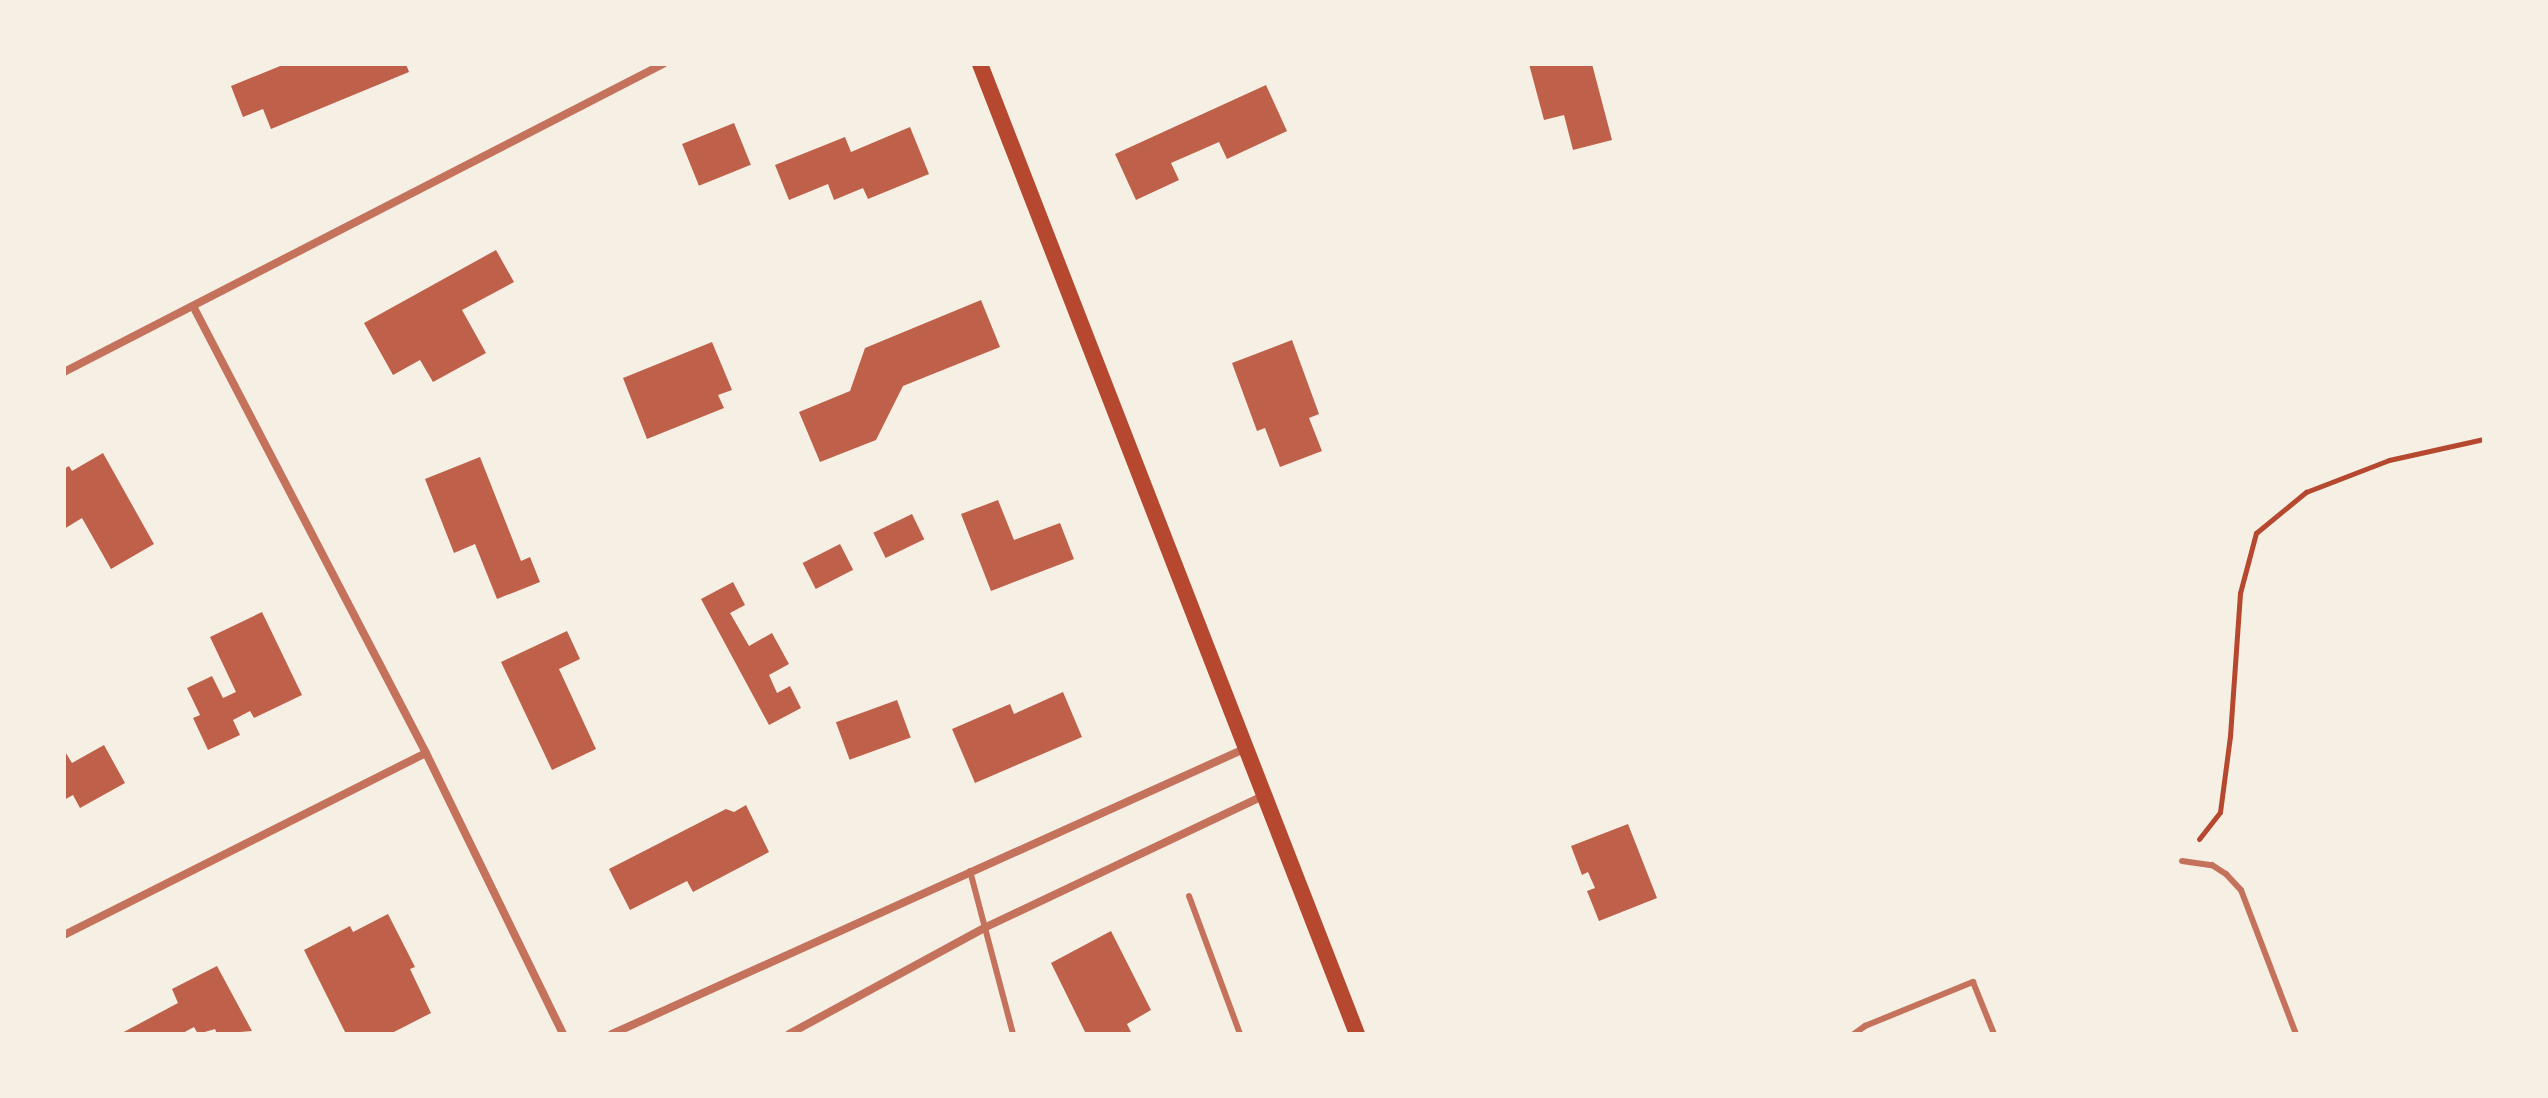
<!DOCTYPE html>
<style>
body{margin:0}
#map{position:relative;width:2548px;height:1098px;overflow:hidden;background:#f6efe4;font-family:Karla,sans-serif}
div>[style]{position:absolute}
.building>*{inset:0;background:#bf614a;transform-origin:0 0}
.path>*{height:5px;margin:-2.5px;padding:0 2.5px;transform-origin:2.5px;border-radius:2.5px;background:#b5482f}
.service>*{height:6px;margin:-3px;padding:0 3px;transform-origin:3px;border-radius:3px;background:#c5725c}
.minor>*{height:8px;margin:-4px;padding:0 4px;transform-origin:4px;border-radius:4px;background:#c5725c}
.secondary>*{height:16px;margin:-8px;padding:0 8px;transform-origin:8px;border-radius:8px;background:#b5482f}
span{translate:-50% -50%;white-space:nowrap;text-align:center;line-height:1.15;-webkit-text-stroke:8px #f6efe4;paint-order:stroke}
.frame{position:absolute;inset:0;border:66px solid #f6efe4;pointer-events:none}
</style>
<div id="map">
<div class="building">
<div style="clip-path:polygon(285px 64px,406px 64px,409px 72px,271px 129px,263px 109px,243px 117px,231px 86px)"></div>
<div style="clip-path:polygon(1529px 64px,1592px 64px,1612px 140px,1573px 150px,1564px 115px,1544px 120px)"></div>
<div style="clip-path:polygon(1266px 85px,1287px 131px,1227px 159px,1219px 142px,1171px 163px,1179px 180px,1136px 200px,1115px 154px)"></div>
<div style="left:734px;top:123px;width:45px;height:56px;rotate:68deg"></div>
<div style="clip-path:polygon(910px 127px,929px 174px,868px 199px,863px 188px,834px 200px,828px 184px,789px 200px,775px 165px,845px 137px,851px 152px)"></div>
<div style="clip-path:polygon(496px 250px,514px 282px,462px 310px,486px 353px,433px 382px,420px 360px,393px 375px,364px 323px)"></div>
<div style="clip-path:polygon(981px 300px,1000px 347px,903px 386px,876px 440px,820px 462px,799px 412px,850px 391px,865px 348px)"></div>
<div style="clip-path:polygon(1292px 340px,1319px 414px,1309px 418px,1322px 451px,1280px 467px,1265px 428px,1257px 431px,1232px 363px)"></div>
<div style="clip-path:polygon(712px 342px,732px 390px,718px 395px,724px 408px,647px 439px,623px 378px)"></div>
<div style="clip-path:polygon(103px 453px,154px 544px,111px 569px,82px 518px,64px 529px,64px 469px,69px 466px,72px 471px)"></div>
<div style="clip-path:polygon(480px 457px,521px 561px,530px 557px,540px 582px,497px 599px,475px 544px,454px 553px,425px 479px)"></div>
<div style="clip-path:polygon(998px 500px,1014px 540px,1060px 523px,1074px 559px,991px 591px,961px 514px)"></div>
<div style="left:912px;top:514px;width:28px;height:43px;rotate:64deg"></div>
<div style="left:840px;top:544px;width:29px;height:42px;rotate:63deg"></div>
<div style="clip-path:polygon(733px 582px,745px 605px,730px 613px,749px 646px,772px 633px,789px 664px,769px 675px,777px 693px,790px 686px,801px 708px,769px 725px,701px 599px)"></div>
<div style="clip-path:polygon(262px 612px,302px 695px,254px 718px,250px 711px,233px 720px,240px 735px,208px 750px,193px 718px,200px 715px,187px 688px,212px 676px,223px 698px,236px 692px,210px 637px)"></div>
<div style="clip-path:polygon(567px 631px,580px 659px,559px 669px,596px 749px,552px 770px,501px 662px)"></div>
<div style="clip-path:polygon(1063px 692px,1082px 737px,975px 783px,952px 729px,1010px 704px,1014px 714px)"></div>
<div style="left:897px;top:700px;width:40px;height:65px;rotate:70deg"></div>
<div style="clip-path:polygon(104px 745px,125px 783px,80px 808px,73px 795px,64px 800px,64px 750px,72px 763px)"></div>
<div style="clip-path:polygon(746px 805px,769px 852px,693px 892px,687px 881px,630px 910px,609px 869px,726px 809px,734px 812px)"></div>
<div style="clip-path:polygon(1628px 824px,1657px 898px,1599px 921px,1587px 891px,1595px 888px,1588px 872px,1582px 875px,1571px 846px)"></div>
<div style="clip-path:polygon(388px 914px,415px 967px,410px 969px,431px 1013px,390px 1034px,346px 1034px,304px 950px,350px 926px,353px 932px)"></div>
<div style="clip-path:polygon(1111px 931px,1151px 1010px,1127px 1024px,1132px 1034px,1086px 1034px,1051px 963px)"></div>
<div style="clip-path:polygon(217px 966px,252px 1031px,217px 1034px,215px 1029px,198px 1034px,194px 1027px,181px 1034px,120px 1034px,178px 1003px,172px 989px)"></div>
</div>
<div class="path">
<div style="left:2199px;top:839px;width:34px;rotate:-52deg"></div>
<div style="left:2220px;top:812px;width:77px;rotate:-82.5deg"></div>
<div style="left:2230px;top:736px;width:143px;rotate:-86deg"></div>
<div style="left:2240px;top:593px;width:62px;rotate:-75.1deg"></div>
<div style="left:2256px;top:533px;width:65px;rotate:-39.4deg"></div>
<div style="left:2306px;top:492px;width:89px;rotate:-21.1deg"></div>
<div style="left:2389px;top:460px;width:97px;rotate:-12.5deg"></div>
</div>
<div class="service">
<div style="left:2182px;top:861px;width:30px;rotate:8deg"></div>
<div style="left:2212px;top:865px;width:17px;rotate:33deg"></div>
<div style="left:2226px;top:874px;width:22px;rotate:47deg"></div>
<div style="left:2241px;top:890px;width:154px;rotate:69.1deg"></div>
<div style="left:970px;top:871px;width:169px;rotate:75.2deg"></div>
<div style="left:1189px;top:896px;width:147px;rotate:69.7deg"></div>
<div style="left:1854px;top:1034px;width:14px;rotate:-36deg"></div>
<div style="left:1865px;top:1026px;width:117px;rotate:-22.2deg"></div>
<div style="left:1973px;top:982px;width:56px;rotate:68deg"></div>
</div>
<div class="minor">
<div style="left:193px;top:306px;width:504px;rotate:62.47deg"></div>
<div style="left:426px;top:753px;width:313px;rotate:64deg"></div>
<div style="left:64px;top:372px;width:674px;rotate:-27.21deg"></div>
<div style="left:64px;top:935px;width:405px;rotate:-26.7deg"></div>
<div style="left:612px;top:1034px;width:693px;rotate:-24.27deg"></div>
<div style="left:789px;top:1034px;width:224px;rotate:-28.5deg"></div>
<div style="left:986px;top:927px;width:306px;rotate:-25.3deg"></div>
</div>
<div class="secondary">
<div style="left:980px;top:64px;width:1041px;rotate:68.76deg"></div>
</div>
<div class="frame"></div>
</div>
